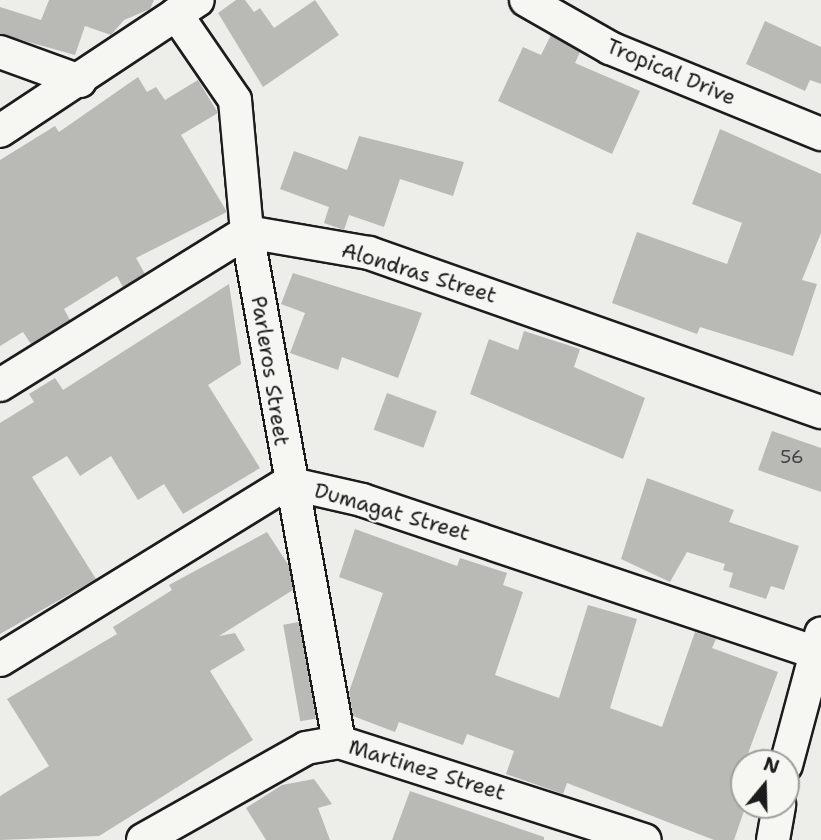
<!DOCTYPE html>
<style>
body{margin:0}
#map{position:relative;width:821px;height:840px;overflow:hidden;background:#edede9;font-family:"Shantell Sans",sans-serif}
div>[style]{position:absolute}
.building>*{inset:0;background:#b9b9b6;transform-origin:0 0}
.roads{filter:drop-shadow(2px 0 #1c1c1c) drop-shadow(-2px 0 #1c1c1c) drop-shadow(0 2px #1c1c1c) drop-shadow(0 -2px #1c1c1c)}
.minor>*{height:32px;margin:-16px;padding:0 16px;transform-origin:16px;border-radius:16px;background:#f6f6f2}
span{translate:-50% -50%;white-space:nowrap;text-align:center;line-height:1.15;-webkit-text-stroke:5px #f6f6f2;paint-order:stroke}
.number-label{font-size:18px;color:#434342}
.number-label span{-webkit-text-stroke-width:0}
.street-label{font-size:21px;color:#1c1c1c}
.north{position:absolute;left:730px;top:749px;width:70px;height:70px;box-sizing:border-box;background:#f6f6f2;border:2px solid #9f9f9c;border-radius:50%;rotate:19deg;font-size:19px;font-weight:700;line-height:28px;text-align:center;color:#1c1c1c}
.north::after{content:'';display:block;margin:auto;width:24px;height:32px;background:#1c1c1c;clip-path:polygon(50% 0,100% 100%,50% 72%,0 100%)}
</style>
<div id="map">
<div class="building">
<div style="clip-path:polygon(49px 0,154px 0,150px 9px,124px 20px,111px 35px,85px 26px,75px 55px,0 34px,0 7px,41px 20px)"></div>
<div style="clip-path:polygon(236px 0,245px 0,254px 12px,260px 8px,274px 28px,315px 0,339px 35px,263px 87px,218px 13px)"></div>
<div style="clip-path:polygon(765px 21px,821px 47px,821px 84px,810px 80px,805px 91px,746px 64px)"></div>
<div style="clip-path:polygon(551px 35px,580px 52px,575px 63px,640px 91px,612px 154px,498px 101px,523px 47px,541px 55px)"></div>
<div style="clip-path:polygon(138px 77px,147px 92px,156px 87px,165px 100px,198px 80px,218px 113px,181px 135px,227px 212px,136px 258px,145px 274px,123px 287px,117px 276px,64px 309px,70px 320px,31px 344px,23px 332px,0 346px,0 160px,55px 126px,59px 132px)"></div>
<div style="clip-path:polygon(720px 129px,821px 174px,821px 233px,802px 280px,817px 284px,793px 356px,700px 327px,697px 334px,612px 303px,637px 232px,727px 264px,742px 223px,692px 204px)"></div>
<div style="clip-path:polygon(359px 136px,464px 162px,453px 196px,400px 179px,384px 227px,349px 215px,344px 230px,324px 223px,329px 207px,280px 189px,294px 151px,347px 170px)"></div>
<div style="clip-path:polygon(293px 273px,422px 313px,398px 378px,342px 357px,338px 370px,290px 353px,305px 313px,281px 304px)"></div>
<div style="clip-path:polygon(229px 284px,241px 364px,208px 385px,260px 468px,183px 514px,164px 484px,138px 500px,111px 456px,80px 476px,67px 456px,32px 477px,96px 579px,0 634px,0 423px,34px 402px,29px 394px,55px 378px,63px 390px)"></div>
<div style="clip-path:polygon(524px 331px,580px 349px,574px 367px,645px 398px,623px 459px,470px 394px,489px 339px,518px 350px)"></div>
<div style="left:387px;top:393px;width:53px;height:39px;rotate:20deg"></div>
<div style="clip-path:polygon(772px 431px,821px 448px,821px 492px,758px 470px)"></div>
<div style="clip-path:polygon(647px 478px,734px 510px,729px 522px,799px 546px,784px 590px,771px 586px,766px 599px,729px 587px,733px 573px,723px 570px,725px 564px,687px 552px,670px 582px,621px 559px)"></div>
<div style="clip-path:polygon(355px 529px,457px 566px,460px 558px,507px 573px,503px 585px,523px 592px,495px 675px,559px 698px,588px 605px,637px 619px,610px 708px,662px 727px,695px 632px,716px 639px,712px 648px,778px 672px,735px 789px,744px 792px,744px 811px,734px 840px,714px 840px,567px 783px,563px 794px,506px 774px,514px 751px,467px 734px,463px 745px,399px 722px,395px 732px,353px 716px,349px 692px,383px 593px,339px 577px)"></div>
<div style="clip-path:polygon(267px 532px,289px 566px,293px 590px,219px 636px,235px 633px,245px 650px,210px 671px,253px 740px,99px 836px,0 840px,0 796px,49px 766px,7px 699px,117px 634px,113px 627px,172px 590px,169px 585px)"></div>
<div style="left:299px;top:622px;width:98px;height:16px;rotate:80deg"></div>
<div style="clip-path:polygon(314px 779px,332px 804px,318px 808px,330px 840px,266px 840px,246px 808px,282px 785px)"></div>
<div style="clip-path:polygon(410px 791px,544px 837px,544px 840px,392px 840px)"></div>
</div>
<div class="roads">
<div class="minor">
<div style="left:526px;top:0;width:97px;rotate:29.7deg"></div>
<div style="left:610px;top:48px;width:228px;rotate:22.2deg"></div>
<div style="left:176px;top:14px;width:104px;rotate:55.5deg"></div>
<div style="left:235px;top:100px;width:133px;rotate:84.8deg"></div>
<div style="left:247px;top:232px;width:518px;rotate:79.77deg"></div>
<div style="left:0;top:52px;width:85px;rotate:19.9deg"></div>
<div style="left:0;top:131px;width:237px;rotate:-33.5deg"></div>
<div style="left:0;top:385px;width:291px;rotate:-31.8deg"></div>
<div style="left:247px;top:232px;width:124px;rotate:9.8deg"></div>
<div style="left:369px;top:253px;width:479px;rotate:19.4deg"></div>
<div style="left:0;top:660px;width:338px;rotate:-31.6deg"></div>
<div style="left:288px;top:483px;width:76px;rotate:12.9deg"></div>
<div style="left:362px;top:500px;width:477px;rotate:18.6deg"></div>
<div style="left:786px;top:765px;width:136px;rotate:-75deg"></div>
<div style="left:143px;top:840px;width:187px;rotate:-29.4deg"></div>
<div style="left:306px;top:748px;width:34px;rotate:-10deg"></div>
<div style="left:339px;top:742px;width:321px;rotate:17.8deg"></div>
<div style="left:773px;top:840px;width:36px;rotate:-80deg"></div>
</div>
</div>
<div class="number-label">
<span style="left:792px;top:457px">56</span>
</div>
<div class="street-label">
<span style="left:671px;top:72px;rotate:23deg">Tropical Drive</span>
<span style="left:419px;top:273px;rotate:17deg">Alondras Street</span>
<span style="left:270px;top:371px;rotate:81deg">Parleros Street</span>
<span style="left:392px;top:512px;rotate:16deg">Dumagat Street</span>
<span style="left:427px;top:770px;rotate:17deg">Martinez Street</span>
</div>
<div class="north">N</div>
</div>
